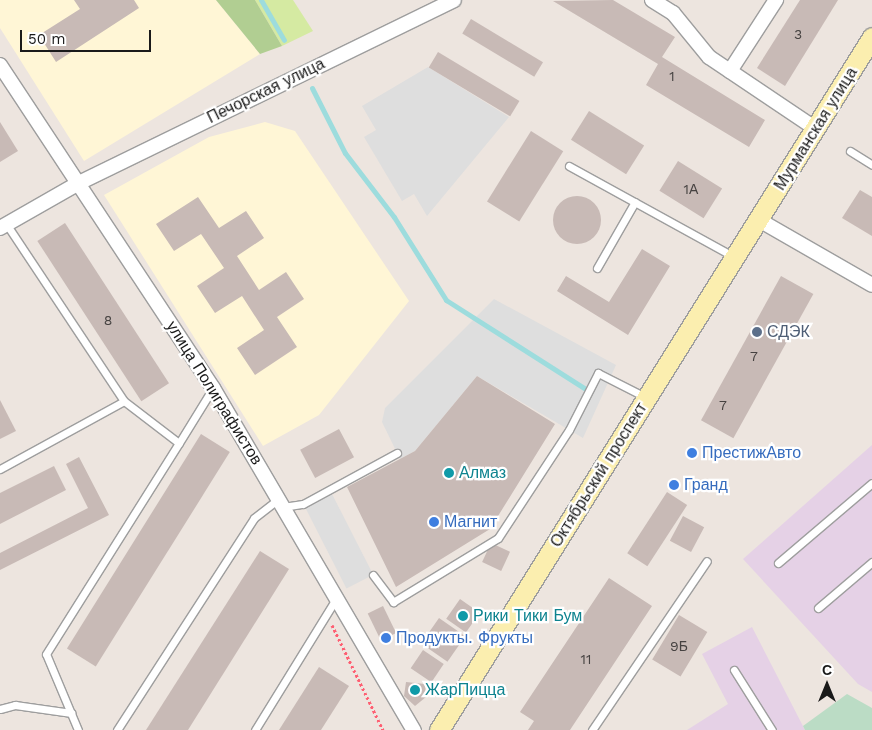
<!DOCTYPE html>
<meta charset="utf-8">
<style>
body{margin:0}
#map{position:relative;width:872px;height:730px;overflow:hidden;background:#ede5df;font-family:"Work Sans",sans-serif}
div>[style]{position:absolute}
.industrial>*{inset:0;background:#e5d1e6}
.education>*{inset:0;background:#fff6d6}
.grass>*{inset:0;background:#d5eaa2}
.forest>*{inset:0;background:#b1ce92}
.wetland>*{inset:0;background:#bbdcc5}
.parking>*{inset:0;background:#dedede;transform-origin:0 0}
.stream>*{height:5px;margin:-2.5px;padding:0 2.5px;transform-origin:2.5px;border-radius:2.5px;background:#9ddcdd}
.building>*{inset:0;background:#c8bab6;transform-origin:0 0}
.round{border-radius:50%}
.path>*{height:3px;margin-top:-1.5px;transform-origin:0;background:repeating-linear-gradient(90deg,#fe5f72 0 2.5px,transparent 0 5px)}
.roads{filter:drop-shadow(1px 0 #9e9e9e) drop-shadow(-1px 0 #9e9e9e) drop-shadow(0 1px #9e9e9e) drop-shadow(0 -1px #9e9e9e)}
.lane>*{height:7px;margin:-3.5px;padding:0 3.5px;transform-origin:3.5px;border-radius:3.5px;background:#fff}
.street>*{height:14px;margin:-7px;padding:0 7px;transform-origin:7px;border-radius:7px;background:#fff}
.secondary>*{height:19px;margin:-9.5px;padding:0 9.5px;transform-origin:9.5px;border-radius:9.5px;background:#fbeeaf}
.dots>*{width:14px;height:14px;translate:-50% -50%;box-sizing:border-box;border:2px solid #fff;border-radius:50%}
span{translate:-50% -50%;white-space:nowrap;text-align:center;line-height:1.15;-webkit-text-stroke:4.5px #fff;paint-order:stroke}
.number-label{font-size:14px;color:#464241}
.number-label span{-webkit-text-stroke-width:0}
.street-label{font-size:16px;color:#1a1a1a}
.service-label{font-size:16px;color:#4e5e75}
.left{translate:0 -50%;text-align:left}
.shop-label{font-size:16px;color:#366cbe}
.culture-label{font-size:16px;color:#0d838f}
.north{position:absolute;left:802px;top:660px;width:50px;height:50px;-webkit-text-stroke:4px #fff;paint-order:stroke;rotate:0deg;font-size:14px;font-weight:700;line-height:20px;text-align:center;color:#1a1a1a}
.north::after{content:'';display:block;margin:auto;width:18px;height:22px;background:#1a1a1a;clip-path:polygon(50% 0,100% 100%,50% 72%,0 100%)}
.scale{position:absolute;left:20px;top:30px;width:131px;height:22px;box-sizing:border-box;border:2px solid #1a1a1a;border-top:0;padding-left:6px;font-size:15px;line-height:18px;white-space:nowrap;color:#1a1a1a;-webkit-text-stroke:4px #fff;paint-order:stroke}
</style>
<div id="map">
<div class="industrial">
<div style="clip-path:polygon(872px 445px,872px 692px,858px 684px,743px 559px)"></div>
<div style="clip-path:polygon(752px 627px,805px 730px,687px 730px,728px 704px,702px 654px)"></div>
</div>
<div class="education">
<div style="clip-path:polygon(0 0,216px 0,260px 54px,84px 161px,0 28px)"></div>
<div style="clip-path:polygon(265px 122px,295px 131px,409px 301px,319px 415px,263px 446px,104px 195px,209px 137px)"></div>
</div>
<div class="grass">
<div style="clip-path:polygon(255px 0,293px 0,313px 31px,282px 46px)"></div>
</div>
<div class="forest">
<div style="clip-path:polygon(216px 0,255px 0,282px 46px,260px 54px)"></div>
</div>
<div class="wetland">
<div style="clip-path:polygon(847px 694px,872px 708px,872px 730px,805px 730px,803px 726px)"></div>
</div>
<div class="parking">
<div style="clip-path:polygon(428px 67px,509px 117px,427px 216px,414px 194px,402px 201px,364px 137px,376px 130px,362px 106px)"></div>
<div style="clip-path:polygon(494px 299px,616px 365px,583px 438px,477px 376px,415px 451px,400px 459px,382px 422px,385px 408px)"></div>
<div style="left:331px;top:492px;width:93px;height:30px;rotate:63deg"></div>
</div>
<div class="stream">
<div style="left:261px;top:0;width:46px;rotate:60.1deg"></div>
<div style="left:312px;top:88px;width:73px;rotate:63.1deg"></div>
<div style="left:345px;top:153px;width:81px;rotate:52.6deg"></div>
<div style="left:394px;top:217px;width:98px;rotate:57.9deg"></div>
<div style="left:446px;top:300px;width:169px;rotate:32.5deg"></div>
</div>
<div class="building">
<div style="clip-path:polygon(74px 0,134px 0,139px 8px,56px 62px,39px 35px,80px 9px)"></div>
<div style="clip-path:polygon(613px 0,675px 37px,662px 57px,765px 120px,749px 147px,646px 85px,658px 64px,553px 1px)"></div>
<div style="clip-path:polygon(800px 0,838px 0,785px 86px,757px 68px)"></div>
<div style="left:471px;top:19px;width:84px;height:17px;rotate:31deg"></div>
<div style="left:438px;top:52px;width:95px;height:18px;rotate:31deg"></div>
<div style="left:589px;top:111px;width:65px;height:34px;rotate:32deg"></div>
<div style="clip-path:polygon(0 122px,18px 151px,0 162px)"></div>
<div style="left:531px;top:131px;width:38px;height:83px;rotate:32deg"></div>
<div style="left:678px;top:161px;width:52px;height:35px;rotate:32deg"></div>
<div style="clip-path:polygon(860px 190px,872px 197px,872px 236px,842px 218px)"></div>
<div class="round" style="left:553px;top:196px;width:48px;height:48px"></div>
<div style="clip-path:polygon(198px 197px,219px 228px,246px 211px,264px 238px,237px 256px,259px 290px,286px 272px,304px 299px,277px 317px,297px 347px,255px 375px,237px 348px,264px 330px,242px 296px,215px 313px,197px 286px,224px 268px,201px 234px,174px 251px,156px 224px)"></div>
<div style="left:65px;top:223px;width:191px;height:33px;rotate:57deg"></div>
<div style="clip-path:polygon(642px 249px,670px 266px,628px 335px,557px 291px,566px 276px,609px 302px)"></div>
<div style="left:781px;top:276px;width:37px;height:165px;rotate:29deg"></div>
<div style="clip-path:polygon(477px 376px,555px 424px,490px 529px,396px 587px,347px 487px,415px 451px)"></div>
<div style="clip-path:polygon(0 400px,16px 431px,0 439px)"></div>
<div style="left:339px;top:429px;width:32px;height:44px;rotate:62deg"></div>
<div style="left:201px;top:434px;width:34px;height:253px;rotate:32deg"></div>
<div style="clip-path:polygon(79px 457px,109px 515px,0 570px,0 553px,88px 508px,66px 464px)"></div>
<div style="clip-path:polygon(54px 466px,66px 490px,0 524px,0 493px)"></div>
<div style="left:667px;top:492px;width:24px;height:73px;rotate:33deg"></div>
<div style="left:683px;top:516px;width:24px;height:28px;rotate:28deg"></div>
<div style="left:491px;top:543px;width:21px;height:21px;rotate:25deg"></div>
<div style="clip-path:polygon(260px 551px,289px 569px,188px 730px,146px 730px)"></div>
<div style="clip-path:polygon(609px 578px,652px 606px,570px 730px,528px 730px,534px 721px,520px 712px)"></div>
<div style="left:460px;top:599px;width:24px;height:24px;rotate:35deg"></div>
<div style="left:383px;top:606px;width:30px;height:17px;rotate:64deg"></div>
<div style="left:679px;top:615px;width:33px;height:52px;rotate:31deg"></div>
<div style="left:439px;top:618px;width:32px;height:31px;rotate:35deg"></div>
<div style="left:423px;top:650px;width:25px;height:22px;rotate:34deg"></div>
<div style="clip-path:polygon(319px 667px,349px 686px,321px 730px,279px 730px)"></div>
<div style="clip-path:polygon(406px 682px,425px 684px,426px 697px,415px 706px,404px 696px)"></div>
</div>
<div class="path">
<div style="left:332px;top:625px;width:117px;rotate:64.1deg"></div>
</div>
<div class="roads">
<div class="lane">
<div style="left:850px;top:151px;width:26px;rotate:32deg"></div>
<div style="left:569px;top:166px;width:187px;rotate:28.8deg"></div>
<div style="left:7px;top:225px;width:211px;rotate:56.4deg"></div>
<div style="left:124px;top:401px;width:69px;rotate:37.4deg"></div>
<div style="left:179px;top:443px;width:65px;rotate:-58.3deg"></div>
<div style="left:597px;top:268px;width:76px;rotate:-60.1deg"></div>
<div style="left:0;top:469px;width:141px;rotate:-28.7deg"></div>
<div style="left:283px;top:507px;width:20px;rotate:-9deg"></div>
<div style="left:303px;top:504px;width:107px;rotate:-28.5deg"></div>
<div style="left:778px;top:563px;width:123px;rotate:-40.4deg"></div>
<div style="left:373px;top:575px;width:34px;rotate:53deg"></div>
<div style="left:393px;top:602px;width:123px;rotate:-31.4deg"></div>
<div style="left:498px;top:538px;width:129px;rotate:-56.7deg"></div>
<div style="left:569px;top:430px;width:64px;rotate:-63deg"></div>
<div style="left:598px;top:373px;width:55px;rotate:27deg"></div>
<div style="left:818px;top:608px;width:71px;rotate:-40.4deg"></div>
<div style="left:734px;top:670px;width:71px;rotate:57.7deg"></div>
<div style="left:0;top:709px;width:16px;rotate:-15deg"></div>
<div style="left:15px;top:705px;width:57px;rotate:8.1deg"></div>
<div style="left:78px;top:730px;width:82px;rotate:-112.8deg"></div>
<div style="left:46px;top:654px;width:249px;rotate:-57.8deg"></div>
<div style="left:117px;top:730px;width:252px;rotate:-57.1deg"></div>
<div style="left:254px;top:518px;width:31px;rotate:-38deg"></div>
<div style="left:255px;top:730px;width:150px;rotate:-58.3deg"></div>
<div style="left:592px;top:730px;width:204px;rotate:-55.8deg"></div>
</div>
<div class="street">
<div style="left:652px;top:0;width:25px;rotate:32deg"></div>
<div style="left:673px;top:13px;width:57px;rotate:50.7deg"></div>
<div style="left:709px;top:57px;width:129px;rotate:33.9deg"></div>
<div style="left:0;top:65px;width:387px;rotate:56.6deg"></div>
<div style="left:213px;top:388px;width:397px;rotate:59.6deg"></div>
<div style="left:730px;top:71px;width:85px;rotate:-57.1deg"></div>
<div style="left:759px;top:220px;width:130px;rotate:29.9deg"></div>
<div style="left:0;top:228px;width:91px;rotate:-29.7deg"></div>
<div style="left:79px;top:183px;width:417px;rotate:-26deg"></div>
</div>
<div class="secondary">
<div style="left:439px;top:730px;width:817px;rotate:-58deg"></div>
</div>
</div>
<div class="dots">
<div style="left:757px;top:332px;background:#5c6f8a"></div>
<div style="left:692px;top:453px;background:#3f7fe0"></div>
<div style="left:449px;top:473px;background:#0f9aa8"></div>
<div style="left:674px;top:485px;background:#3f7fe0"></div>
<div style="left:434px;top:522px;background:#3f7fe0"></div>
<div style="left:463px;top:616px;background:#0f9aa8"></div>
<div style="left:386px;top:638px;background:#3f7fe0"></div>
<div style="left:415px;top:690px;background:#0f9aa8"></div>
</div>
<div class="number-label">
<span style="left:798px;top:34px">3</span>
<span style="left:672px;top:76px">1</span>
<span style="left:691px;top:189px">1А</span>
<span style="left:108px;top:320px">8</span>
<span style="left:754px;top:356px">7</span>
<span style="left:723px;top:405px">7</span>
<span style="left:679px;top:646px">9Б</span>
<span style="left:586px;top:659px">11</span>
</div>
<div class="street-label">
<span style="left:266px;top:91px;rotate:-26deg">Печорская улица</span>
<span style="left:816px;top:129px;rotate:-58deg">Мурманская улица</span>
<span style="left:214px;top:393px;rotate:58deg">улица Полиграфистов</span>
<span style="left:599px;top:475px;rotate:-58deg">Октябрьский проспект</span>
</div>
<div class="service-label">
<span class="left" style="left:767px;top:332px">СДЭК</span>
</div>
<div class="shop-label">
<span class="left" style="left:702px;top:453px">ПрестижАвто</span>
<span class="left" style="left:684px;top:485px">Гранд</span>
<span class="left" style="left:444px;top:522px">Магнит</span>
<span class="left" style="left:396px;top:638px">Продукты. Фрукты</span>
</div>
<div class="culture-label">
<span class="left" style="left:459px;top:473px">Алмаз</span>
<span class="left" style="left:473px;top:616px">Рики Тики Бум</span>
<span class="left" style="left:425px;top:690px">ЖарПицца</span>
</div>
<div class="north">С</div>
<div class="scale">50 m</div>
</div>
